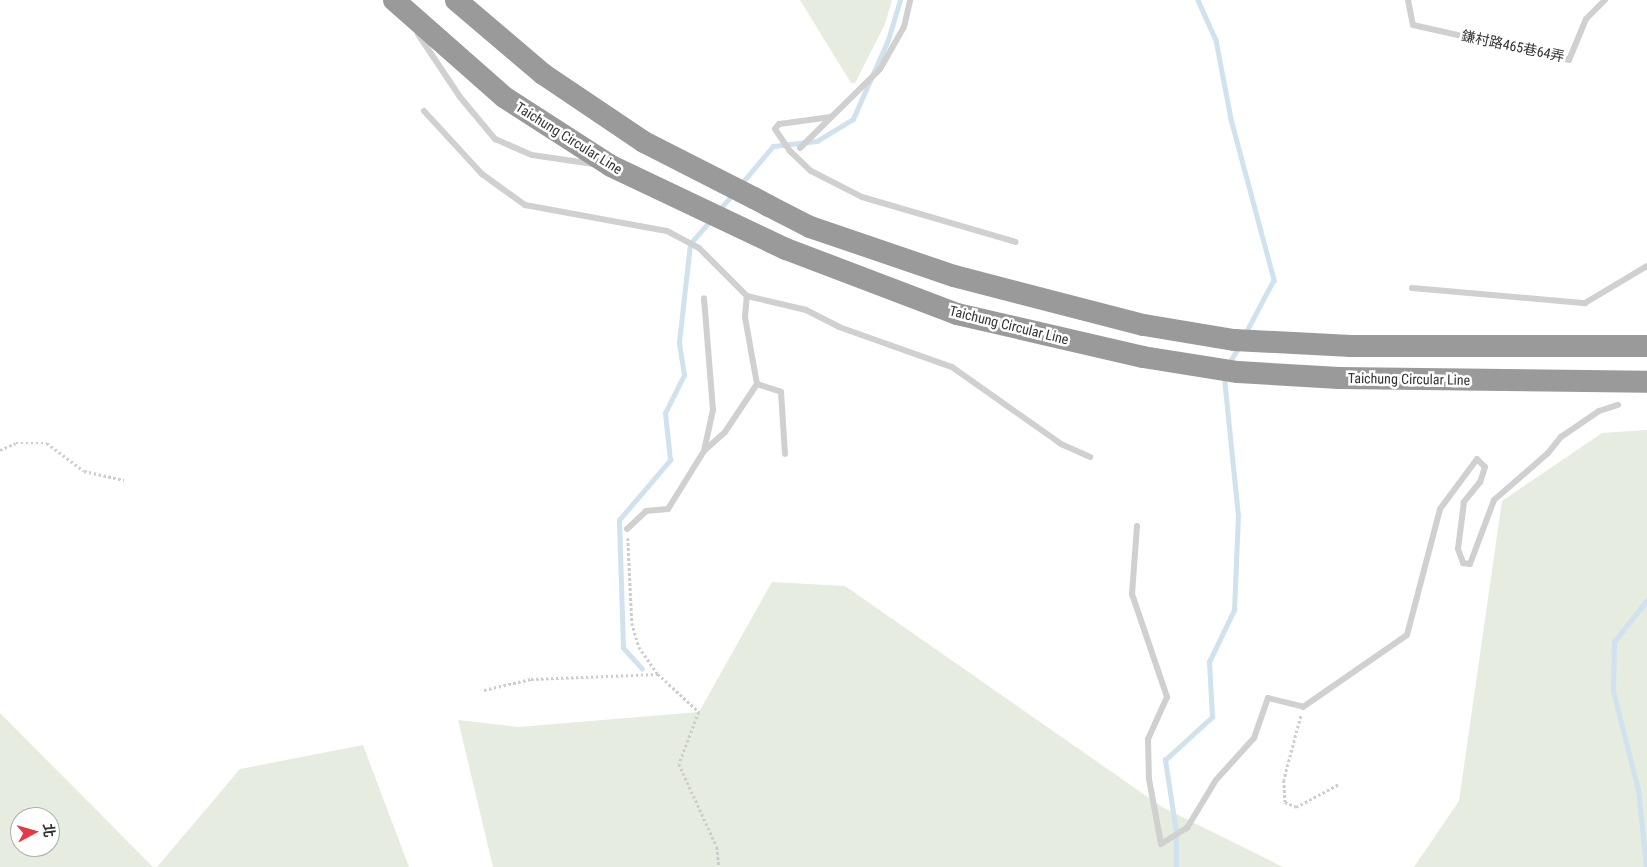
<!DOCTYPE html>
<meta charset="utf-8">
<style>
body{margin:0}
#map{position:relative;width:1647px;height:867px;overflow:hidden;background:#fff;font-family:"Roboto Condensed","Noto Sans TC",sans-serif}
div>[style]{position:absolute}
.green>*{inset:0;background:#e6ecdf}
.stream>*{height:4.5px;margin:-2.25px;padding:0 2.25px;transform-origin:2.25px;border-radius:2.25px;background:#cfe2ee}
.path>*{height:2.5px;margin-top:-1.25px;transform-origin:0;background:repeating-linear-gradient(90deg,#cdcdcd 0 2.5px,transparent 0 5px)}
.service>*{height:6px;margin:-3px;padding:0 3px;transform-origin:3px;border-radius:3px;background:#d0d0d0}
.motorway>*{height:22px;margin:-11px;padding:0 11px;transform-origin:11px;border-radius:11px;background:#9a9a9a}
.motorway-bridge>*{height:22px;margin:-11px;padding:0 11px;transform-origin:11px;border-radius:11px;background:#9a9a9a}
span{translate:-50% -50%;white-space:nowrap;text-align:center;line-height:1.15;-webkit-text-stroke:5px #fff;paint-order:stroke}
.street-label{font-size:14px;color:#333}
.north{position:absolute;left:10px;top:807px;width:50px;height:50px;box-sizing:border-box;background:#fff;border:1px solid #adadad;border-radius:50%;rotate:84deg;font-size:14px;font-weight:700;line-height:20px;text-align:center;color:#333}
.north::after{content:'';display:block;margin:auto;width:18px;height:22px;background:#e63946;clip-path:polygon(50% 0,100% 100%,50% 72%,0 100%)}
</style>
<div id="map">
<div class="green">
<div style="clip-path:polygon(800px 0,892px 0,885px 24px,855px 83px,851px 83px)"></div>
<div style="clip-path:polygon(1647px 430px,1647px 867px,1414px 867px,1459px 801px,1502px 501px,1602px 433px)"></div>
<div style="clip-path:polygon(772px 582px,845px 586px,1162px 807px,1283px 867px,493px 867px,458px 720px,518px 727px,699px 712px)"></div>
<div style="clip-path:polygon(evenodd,0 713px,153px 867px,0 867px,0 713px,20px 817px,50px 817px,50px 847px,20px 847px,20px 817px)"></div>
<div style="clip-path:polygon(363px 745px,409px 867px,157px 867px,240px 769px)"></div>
</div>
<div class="stream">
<div style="left:1198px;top:0;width:44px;rotate:65.8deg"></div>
<div style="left:1216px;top:40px;width:80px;rotate:79.2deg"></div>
<div style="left:1231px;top:119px;width:167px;rotate:75deg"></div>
<div style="left:1274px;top:280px;width:62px;rotate:117.8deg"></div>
<div style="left:742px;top:183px;width:48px;rotate:-50deg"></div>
<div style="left:773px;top:146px;width:44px;rotate:-6.5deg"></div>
<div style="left:817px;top:141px;width:42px;rotate:-31.4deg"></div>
<div style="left:853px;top:119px;width:86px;rotate:-66.1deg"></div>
<div style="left:888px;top:40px;width:42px;rotate:-73.3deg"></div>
<div style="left:719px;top:210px;width:20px;rotate:-49deg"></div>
<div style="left:1229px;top:363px;width:17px;rotate:-59deg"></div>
<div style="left:642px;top:669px;width:28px;rotate:-132deg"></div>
<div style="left:623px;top:648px;width:128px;rotate:-91.8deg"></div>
<div style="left:619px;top:520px;width:79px;rotate:-49.6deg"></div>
<div style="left:670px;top:460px;width:47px;rotate:-96.1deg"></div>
<div style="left:665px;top:413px;width:42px;rotate:-63.4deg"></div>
<div style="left:684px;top:375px;width:33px;rotate:-99deg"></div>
<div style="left:679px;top:342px;width:99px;rotate:-83.6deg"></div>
<div style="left:690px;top:244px;width:32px;rotate:-49deg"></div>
<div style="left:1176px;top:867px;width:35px;rotate:-90deg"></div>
<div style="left:1176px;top:832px;width:73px;rotate:-98.7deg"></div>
<div style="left:1165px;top:760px;width:64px;rotate:-42.5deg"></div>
<div style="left:1212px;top:717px;width:55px;rotate:-93.1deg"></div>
<div style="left:1209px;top:662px;width:58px;rotate:-64.3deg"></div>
<div style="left:1234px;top:610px;width:94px;rotate:-87.6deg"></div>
<div style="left:1238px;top:516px;width:140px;rotate:-95.8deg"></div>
<div style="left:1646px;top:867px;width:77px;rotate:-95.9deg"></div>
<div style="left:1638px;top:790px;width:102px;rotate:-104.2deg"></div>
<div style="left:1613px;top:691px;width:49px;rotate:-88.8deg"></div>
<div style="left:1614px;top:642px;width:53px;rotate:-51.8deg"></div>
</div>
<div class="path">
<div style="left:0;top:450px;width:17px;rotate:-24deg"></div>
<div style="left:16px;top:443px;width:31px"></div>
<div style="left:47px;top:443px;width:46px;rotate:37.1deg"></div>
<div style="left:84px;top:471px;width:41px;rotate:12.7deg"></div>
<div style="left:628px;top:538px;width:85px;rotate:87.3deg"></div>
<div style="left:632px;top:623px;width:25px;rotate:74deg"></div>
<div style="left:639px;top:647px;width:33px;rotate:55deg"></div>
<div style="left:658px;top:674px;width:56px;rotate:42.8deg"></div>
<div style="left:699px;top:712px;width:56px;rotate:111deg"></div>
<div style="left:679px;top:764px;width:91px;rotate:65.4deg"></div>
<div style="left:717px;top:847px;width:20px;rotate:84deg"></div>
<div style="left:484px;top:690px;width:48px;rotate:-13.2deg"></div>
<div style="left:531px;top:679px;width:127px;rotate:-2.3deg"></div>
<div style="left:1301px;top:716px;width:66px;rotate:104.9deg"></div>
<div style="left:1284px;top:780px;width:22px;rotate:87deg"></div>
<div style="left:1285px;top:802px;width:12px;rotate:24deg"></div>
<div style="left:1296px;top:807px;width:49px;rotate:-28.1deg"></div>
</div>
<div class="service">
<div style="left:1408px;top:0;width:25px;rotate:79deg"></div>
<div style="left:1413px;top:25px;width:160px;rotate:12.6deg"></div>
<div style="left:1569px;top:60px;width:44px;rotate:-67.5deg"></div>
<div style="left:1586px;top:19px;width:27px;rotate:-45deg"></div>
<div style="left:418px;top:34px;width:76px;rotate:56.3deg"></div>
<div style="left:460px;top:97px;width:55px;rotate:50.2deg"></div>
<div style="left:495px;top:139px;width:40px;rotate:23.4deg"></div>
<div style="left:532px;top:155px;width:62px;rotate:8.4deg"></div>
<div style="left:424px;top:111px;width:86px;rotate:47.4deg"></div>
<div style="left:482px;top:174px;width:53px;rotate:35.8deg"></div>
<div style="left:525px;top:205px;width:144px;rotate:10.4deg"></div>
<div style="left:667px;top:231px;width:36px;rotate:28deg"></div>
<div style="left:699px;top:248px;width:68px;rotate:45deg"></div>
<div style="left:747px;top:296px;width:61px;rotate:13.3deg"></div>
<div style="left:806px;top:310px;width:37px;rotate:27deg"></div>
<div style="left:839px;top:327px;width:120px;rotate:19.5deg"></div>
<div style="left:952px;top:367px;width:133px;rotate:35.2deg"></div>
<div style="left:1061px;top:444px;width:32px;rotate:24deg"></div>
<div style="left:831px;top:117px;width:52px;rotate:172.3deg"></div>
<div style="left:779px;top:124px;width:6px;rotate:129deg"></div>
<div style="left:775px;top:129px;width:27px;rotate:56deg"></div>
<div style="left:790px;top:151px;width:29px;rotate:44deg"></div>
<div style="left:811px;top:171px;width:57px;rotate:27deg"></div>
<div style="left:862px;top:197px;width:160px;rotate:16.3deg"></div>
<div style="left:800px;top:148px;width:112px;rotate:-44.6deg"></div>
<div style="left:880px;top:69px;width:48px;rotate:-60.3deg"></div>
<div style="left:904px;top:27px;width:28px;rotate:-77deg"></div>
<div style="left:1412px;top:288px;width:174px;rotate:5deg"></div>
<div style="left:1585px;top:303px;width:72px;rotate:-30.8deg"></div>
<div style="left:757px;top:384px;width:25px;rotate:18deg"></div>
<div style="left:781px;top:392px;width:62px;rotate:86.3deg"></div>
<div style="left:705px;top:450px;width:27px;rotate:-42deg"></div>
<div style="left:725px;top:432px;width:58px;rotate:-56.3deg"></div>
<div style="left:757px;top:384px;width:68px;rotate:-100.2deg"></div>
<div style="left:745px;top:317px;width:21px;rotate:-85deg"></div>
<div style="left:1137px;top:526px;width:68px;rotate:94.2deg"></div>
<div style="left:1132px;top:594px;width:109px;rotate:71.2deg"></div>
<div style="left:1167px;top:697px;width:46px;rotate:114.3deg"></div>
<div style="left:1148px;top:739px;width:40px;rotate:88.6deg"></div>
<div style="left:1149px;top:779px;width:66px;rotate:79.5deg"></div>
<div style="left:1161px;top:844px;width:31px;rotate:-32deg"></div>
<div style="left:1187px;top:828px;width:56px;rotate:-58.9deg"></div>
<div style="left:1216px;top:780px;width:57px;rotate:-47.9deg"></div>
<div style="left:1254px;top:738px;width:42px;rotate:-70.7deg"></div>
<div style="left:1268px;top:698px;width:36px;rotate:14deg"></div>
<div style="left:1303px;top:707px;width:126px;rotate:-34.7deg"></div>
<div style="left:1407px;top:635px;width:130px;rotate:-75.3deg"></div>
<div style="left:1440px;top:509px;width:62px;rotate:-53.5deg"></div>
<div style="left:1477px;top:459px;width:11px;rotate:45deg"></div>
<div style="left:1485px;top:467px;width:16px;rotate:108deg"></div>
<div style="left:1480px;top:482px;width:26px;rotate:129deg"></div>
<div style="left:1464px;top:502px;width:47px;rotate:97.3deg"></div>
<div style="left:1458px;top:549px;width:15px;rotate:70deg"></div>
<div style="left:1463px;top:563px;width:7px;rotate:8deg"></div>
<div style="left:1470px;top:564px;width:68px;rotate:-69.4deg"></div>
<div style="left:1494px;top:500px;width:72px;rotate:-41deg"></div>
<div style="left:1548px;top:453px;width:21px;rotate:-51deg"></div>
<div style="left:1561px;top:437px;width:46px;rotate:-34.4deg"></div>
<div style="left:1599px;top:411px;width:20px;rotate:-18deg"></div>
<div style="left:627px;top:529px;width:26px;rotate:-43deg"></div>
<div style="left:646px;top:511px;width:22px;rotate:-5deg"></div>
<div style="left:668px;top:509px;width:68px;rotate:-58.2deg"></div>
<div style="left:704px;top:451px;width:42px;rotate:-77.6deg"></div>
<div style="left:713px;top:410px;width:112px;rotate:-94.6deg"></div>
</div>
<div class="motorway">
<div style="left:394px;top:0;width:147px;rotate:41.4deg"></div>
<div style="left:504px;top:97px;width:127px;rotate:32.8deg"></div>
<div style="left:611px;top:166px;width:194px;rotate:25.4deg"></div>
<div style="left:786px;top:249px;width:183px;rotate:20.8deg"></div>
<div style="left:957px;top:314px;width:191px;rotate:13deg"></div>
<div style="left:1143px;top:357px;width:96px;rotate:9deg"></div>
<div style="left:1238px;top:372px;width:101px;rotate:3.4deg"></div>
<div style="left:1339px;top:378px;width:308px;rotate:0.7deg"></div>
<div style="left:456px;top:0;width:114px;rotate:40.4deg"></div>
<div style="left:543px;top:74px;width:122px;rotate:34deg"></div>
<div style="left:644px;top:142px;width:123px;rotate:27deg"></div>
<div style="left:769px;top:206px;width:46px;rotate:27.1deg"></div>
<div style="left:810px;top:227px;width:152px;rotate:18.8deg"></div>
<div style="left:954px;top:276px;width:196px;rotate:14.5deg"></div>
<div style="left:1144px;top:325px;width:91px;rotate:9.5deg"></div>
<div style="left:1234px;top:340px;width:117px;rotate:2.9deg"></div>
<div style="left:1351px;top:346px;width:296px"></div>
</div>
<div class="motorway-bridge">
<div style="left:754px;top:198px;width:17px;rotate:28deg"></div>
</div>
<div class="street-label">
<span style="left:1513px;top:46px;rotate:12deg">鎌村路465巷64弄</span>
<span style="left:569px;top:138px;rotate:32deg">Taichung Circular Line</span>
<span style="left:1009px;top:325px;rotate:14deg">Taichung Circular Line</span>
<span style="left:1409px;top:379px;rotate:1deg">Taichung Circular Line</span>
</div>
<div class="north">北</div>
</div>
